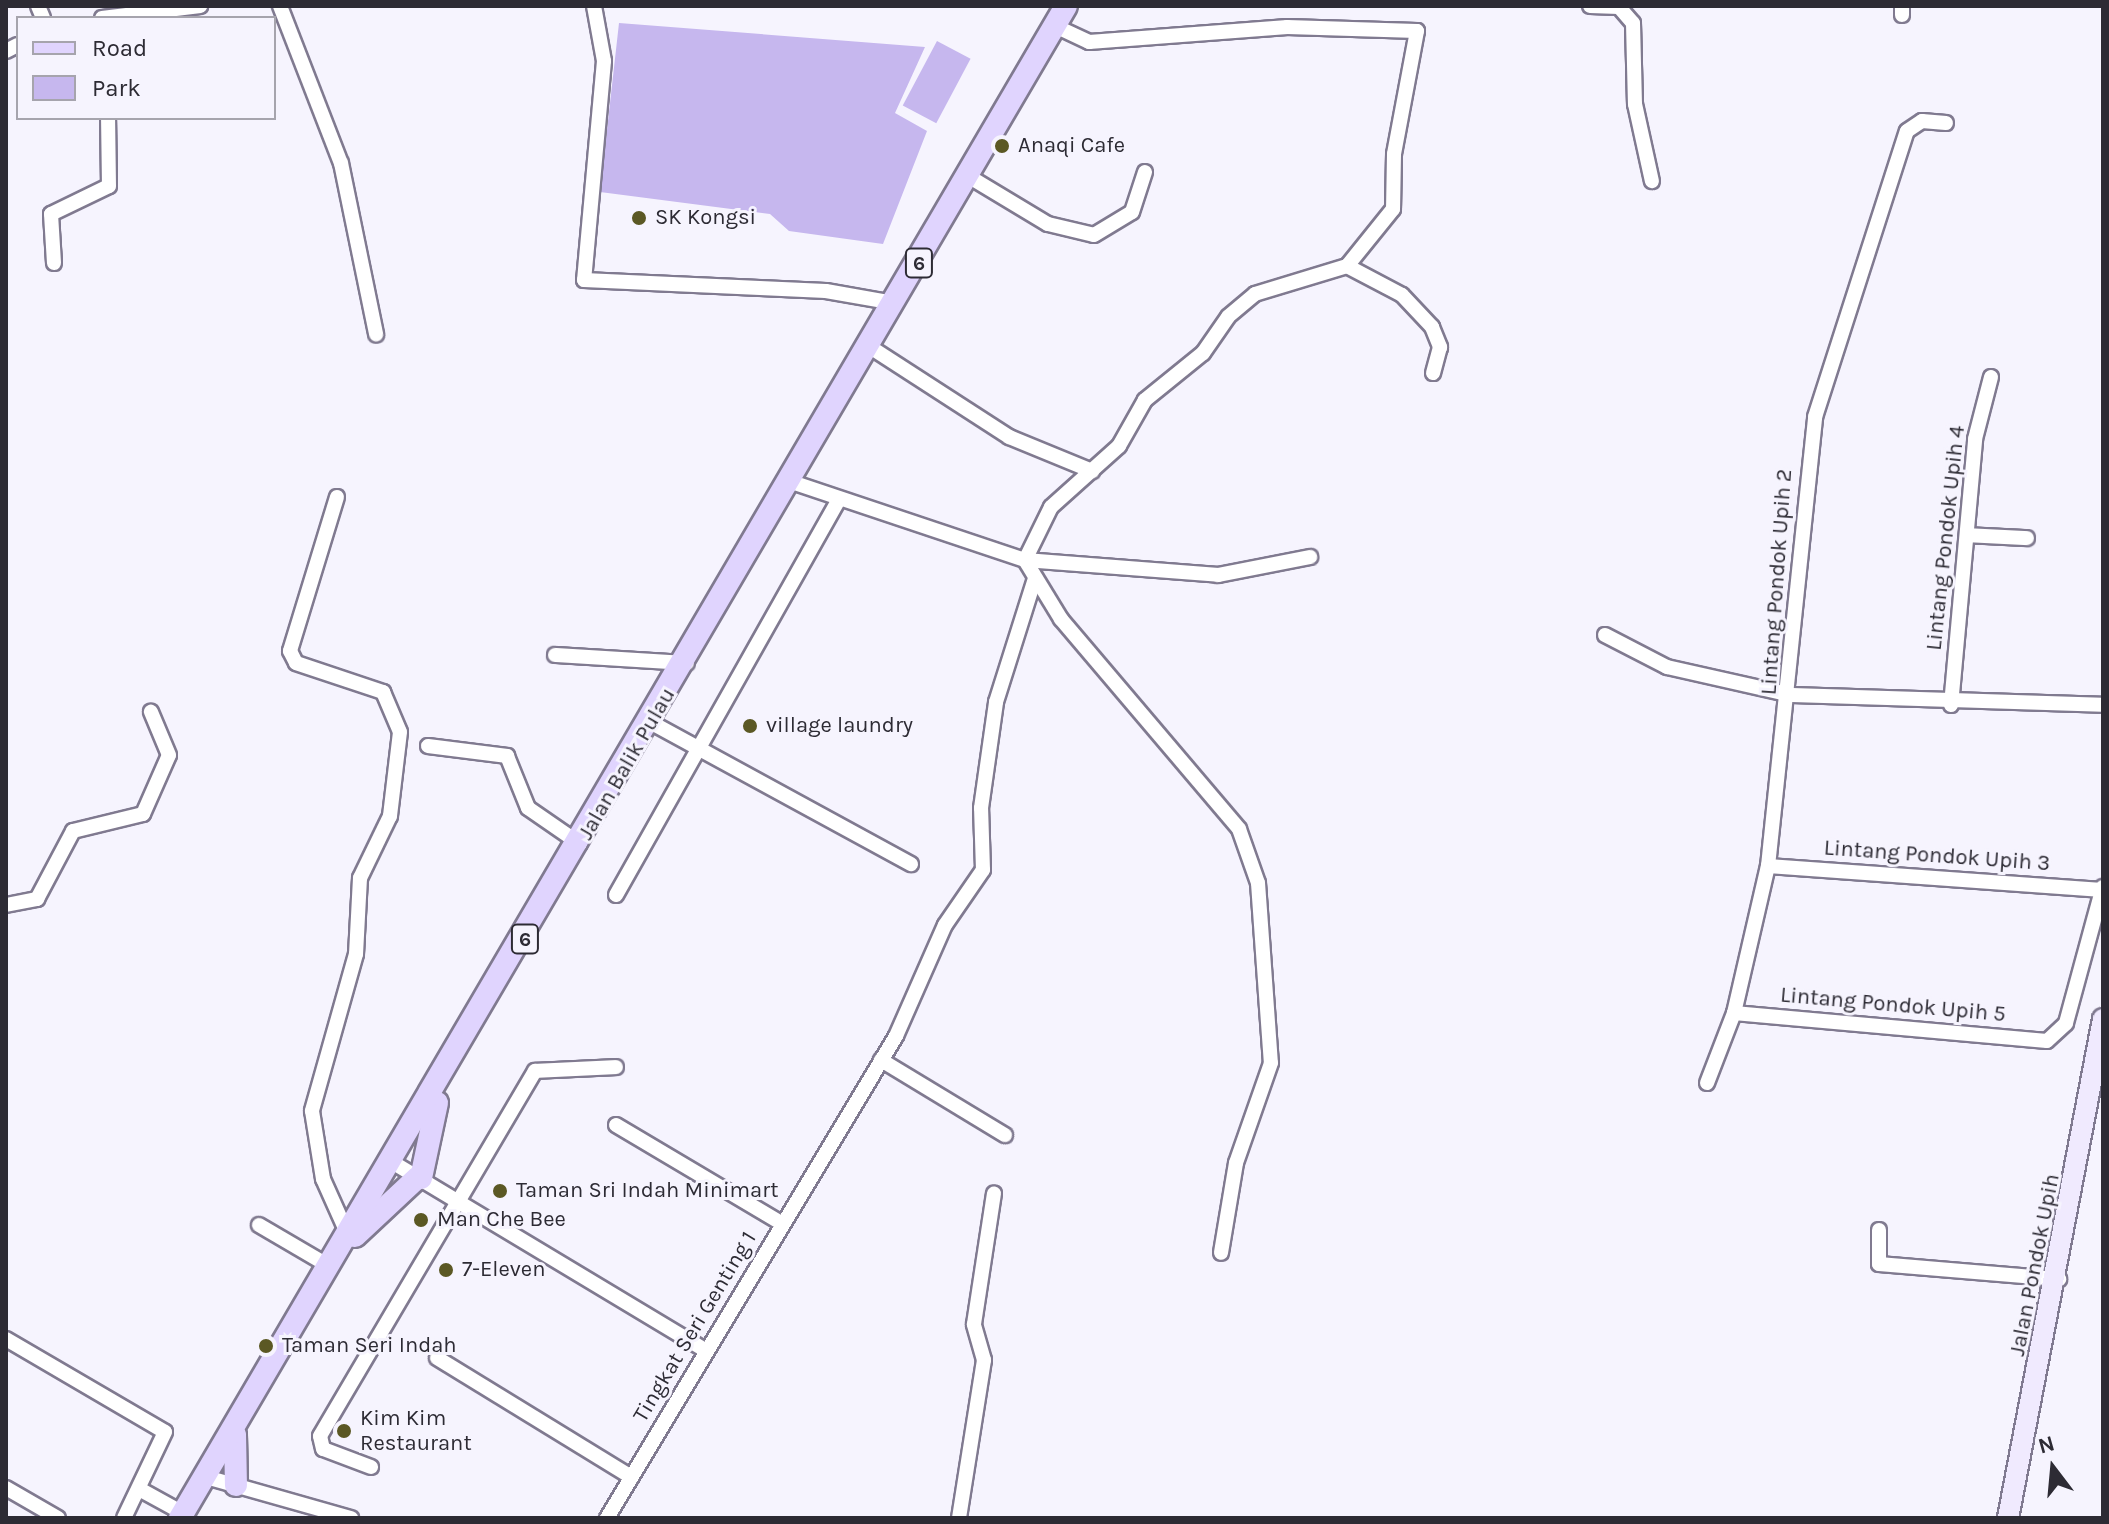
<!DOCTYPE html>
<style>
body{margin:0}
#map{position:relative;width:2109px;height:1524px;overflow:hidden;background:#f6f4fe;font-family:Karla,sans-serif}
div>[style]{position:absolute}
.green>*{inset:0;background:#c6b7ee;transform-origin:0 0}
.roads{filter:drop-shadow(2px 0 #807a90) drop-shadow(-2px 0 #807a90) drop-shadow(0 2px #807a90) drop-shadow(0 -2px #807a90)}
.street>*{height:14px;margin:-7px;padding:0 7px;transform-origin:7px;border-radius:7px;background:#fff}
.secondary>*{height:20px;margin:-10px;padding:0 10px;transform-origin:10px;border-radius:10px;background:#f0eafe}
.primary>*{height:22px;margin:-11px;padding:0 11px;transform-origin:11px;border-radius:11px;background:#e0d4fe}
.dots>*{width:22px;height:22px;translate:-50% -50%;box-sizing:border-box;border:4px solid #f6f4fe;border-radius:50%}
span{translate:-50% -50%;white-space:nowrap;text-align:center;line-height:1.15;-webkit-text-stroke:6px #f6f4fe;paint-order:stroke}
.shield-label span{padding:2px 6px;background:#f6f4fe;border:2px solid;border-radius:6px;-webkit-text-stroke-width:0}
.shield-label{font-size:20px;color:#2d2b34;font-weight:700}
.poi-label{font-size:22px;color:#2d2b34}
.left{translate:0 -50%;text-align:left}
.street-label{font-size:22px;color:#2d2b34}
.frame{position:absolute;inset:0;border:8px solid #2d2b34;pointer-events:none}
.legend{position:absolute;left:16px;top:16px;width:260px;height:104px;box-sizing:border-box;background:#f6f4fe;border:2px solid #a6a4ad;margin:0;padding:10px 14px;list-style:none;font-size:24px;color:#2d2b34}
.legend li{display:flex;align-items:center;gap:16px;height:40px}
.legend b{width:40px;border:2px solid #a6a4ad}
.north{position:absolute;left:2013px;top:1428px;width:80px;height:80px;-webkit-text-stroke:6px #f6f4fe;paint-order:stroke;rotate:344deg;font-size:22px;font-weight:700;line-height:32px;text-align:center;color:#2d2b34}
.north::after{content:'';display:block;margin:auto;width:28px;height:36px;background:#2d2b34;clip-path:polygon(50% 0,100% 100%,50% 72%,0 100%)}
</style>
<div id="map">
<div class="green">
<div style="clip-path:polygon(619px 23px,925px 47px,895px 113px,927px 131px,883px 244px,789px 231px,770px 214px,600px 192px)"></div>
<div style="left:937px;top:41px;width:38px;height:73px;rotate:28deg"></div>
</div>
<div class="roads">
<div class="street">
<div style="left:38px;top:6px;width:13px;rotate:67deg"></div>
<div style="left:280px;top:6px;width:168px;rotate:68.8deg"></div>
<div style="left:341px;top:163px;width:175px;rotate:78.4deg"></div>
<div style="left:594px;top:6px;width:56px;rotate:79.7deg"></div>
<div style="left:604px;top:61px;width:220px;rotate:95.2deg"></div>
<div style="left:584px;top:280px;width:242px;rotate:2.6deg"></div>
<div style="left:826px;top:291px;width:70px;rotate:9.9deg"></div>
<div style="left:1590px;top:6px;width:29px;rotate:2deg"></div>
<div style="left:1619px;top:7px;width:21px;rotate:49deg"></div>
<div style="left:1633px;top:23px;width:81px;rotate:88.6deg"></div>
<div style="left:1635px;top:104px;width:79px;rotate:77.6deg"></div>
<div style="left:1902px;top:6px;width:9px;rotate:90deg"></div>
<div style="left:102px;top:18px;width:99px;rotate:-7deg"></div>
<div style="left:1055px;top:26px;width:38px;rotate:25deg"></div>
<div style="left:1089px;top:42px;width:199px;rotate:-4.3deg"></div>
<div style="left:1287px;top:27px;width:130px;rotate:1.8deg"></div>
<div style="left:1417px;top:31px;width:125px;rotate:100.6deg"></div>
<div style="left:1394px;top:154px;width:55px;rotate:91deg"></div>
<div style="left:1393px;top:209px;width:73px;rotate:128.9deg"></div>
<div style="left:1347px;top:266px;width:96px;rotate:163.1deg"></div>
<div style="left:1255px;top:294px;width:35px;rotate:140deg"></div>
<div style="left:1228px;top:317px;width:44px;rotate:124.8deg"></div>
<div style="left:1203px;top:353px;width:75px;rotate:141deg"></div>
<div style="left:1145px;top:400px;width:53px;rotate:119.5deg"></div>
<div style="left:1119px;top:446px;width:91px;rotate:138.1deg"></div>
<div style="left:1051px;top:507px;width:59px;rotate:116.1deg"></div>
<div style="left:1025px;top:560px;width:194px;rotate:4.4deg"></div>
<div style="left:1218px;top:575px;width:94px;rotate:-11.1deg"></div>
<div style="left:6px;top:51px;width:13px;rotate:-27deg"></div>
<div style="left:968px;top:176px;width:93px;rotate:31deg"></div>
<div style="left:1048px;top:224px;width:47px;rotate:13.4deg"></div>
<div style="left:1094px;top:235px;width:44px;rotate:-31.2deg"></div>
<div style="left:1132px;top:212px;width:42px;rotate:-72deg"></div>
<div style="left:54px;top:263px;width:49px;rotate:-93.5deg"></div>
<div style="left:51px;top:214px;width:64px;rotate:-25.8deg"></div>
<div style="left:109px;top:186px;width:68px;rotate:-90.8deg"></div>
<div style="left:1347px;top:266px;width:62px;rotate:27.8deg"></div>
<div style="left:1402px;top:295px;width:44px;rotate:46.8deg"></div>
<div style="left:1432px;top:327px;width:22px;rotate:68deg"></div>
<div style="left:1440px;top:347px;width:27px;rotate:105deg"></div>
<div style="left:870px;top:347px;width:166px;rotate:32.9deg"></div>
<div style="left:1009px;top:437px;width:90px;rotate:22.3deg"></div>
<div style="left:792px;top:482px;width:246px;rotate:18.5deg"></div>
<div style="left:1025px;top:560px;width:69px;rotate:58.6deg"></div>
<div style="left:1061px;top:619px;width:275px;rotate:49.7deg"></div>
<div style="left:1239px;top:829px;width:57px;rotate:70.6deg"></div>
<div style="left:1258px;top:883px;width:180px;rotate:85.9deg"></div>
<div style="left:1271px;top:1063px;width:106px;rotate:109.3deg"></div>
<div style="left:1236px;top:1163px;width:91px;rotate:99.5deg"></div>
<div style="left:337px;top:497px;width:161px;rotate:107deg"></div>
<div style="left:290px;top:651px;width:13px;rotate:63deg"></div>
<div style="left:296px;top:663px;width:92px;rotate:18.4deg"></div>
<div style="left:383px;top:692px;width:43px;rotate:67deg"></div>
<div style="left:400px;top:732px;width:85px;rotate:96.8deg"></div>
<div style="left:390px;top:816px;width:69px;rotate:115.8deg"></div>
<div style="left:360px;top:878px;width:76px;rotate:93deg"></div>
<div style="left:356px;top:954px;width:163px;rotate:105.7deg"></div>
<div style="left:312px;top:1111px;width:69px;rotate:80.8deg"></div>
<div style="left:323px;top:1179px;width:61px;rotate:65.9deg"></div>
<div style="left:1967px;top:535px;width:60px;rotate:2.9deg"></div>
<div style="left:1605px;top:635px;width:70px;rotate:27.3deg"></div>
<div style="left:1667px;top:667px;width:127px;rotate:12.7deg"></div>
<div style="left:1791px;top:695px;width:312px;rotate:1.8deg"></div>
<div style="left:555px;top:655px;width:132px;rotate:3.5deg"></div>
<div style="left:1951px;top:705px;width:267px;rotate:-84.8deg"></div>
<div style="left:1975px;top:439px;width:64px;rotate:-75.5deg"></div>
<div style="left:652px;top:723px;width:295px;rotate:28.6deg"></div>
<div style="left:428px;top:746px;width:80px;rotate:7.2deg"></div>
<div style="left:507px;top:756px;width:56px;rotate:68deg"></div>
<div style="left:528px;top:808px;width:63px;rotate:34.7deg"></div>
<div style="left:1768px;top:866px;width:335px;rotate:4.1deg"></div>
<div style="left:616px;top:895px;width:454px;rotate:-60.6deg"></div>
<div style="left:6px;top:905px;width:32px;rotate:-11deg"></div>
<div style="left:37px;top:899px;width:77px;rotate:-62.1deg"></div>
<div style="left:73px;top:831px;width:72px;rotate:-13.7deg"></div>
<div style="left:143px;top:814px;width:64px;rotate:-66.2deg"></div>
<div style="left:169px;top:755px;width:47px;rotate:-112.7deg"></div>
<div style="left:1734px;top:1013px;width:314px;rotate:5.1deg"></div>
<div style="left:2047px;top:1041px;width:26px;rotate:-43deg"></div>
<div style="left:2066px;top:1023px;width:141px;rotate:-74.8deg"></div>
<div style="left:881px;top:1060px;width:145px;rotate:31.2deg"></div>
<div style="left:1707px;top:1083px;width:75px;rotate:-68.9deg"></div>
<div style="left:1734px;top:1013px;width:151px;rotate:-77deg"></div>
<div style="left:1768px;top:866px;width:451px;rotate:-84deg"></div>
<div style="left:1815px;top:417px;width:300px;rotate:-72.2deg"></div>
<div style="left:1907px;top:131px;width:18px;rotate:-34deg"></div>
<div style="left:1922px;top:121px;width:24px;rotate:5deg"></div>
<div style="left:616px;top:1125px;width:194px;rotate:30.7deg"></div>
<div style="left:392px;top:1162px;width:367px;rotate:31deg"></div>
<div style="left:259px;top:1225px;width:81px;rotate:30.4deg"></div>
<div style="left:1879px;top:1230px;width:34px;rotate:90deg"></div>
<div style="left:1879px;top:1264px;width:181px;rotate:4.8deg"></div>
<div style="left:6px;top:1339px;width:184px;rotate:30.3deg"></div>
<div style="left:165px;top:1432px;width:95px;rotate:115.5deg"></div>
<div style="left:437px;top:1358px;width:228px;rotate:31.5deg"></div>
<div style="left:371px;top:1467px;width:51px;rotate:-159.4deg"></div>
<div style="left:323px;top:1449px;width:13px;rotate:-103deg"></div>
<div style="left:320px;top:1436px;width:424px;rotate:-59.5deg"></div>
<div style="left:535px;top:1071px;width:81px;rotate:-2.8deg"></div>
<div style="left:206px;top:1477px;width:151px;rotate:15.8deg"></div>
<div style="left:6px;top:1488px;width:60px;rotate:30deg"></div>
<div style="left:141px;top:1490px;width:48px;rotate:28.7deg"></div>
<div style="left:607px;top:1518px;width:562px;rotate:-59.05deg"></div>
<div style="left:896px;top:1036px;width:121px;rotate:-66.2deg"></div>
<div style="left:945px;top:925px;width:67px;rotate:-55.4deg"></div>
<div style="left:983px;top:870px;width:62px;rotate:-91.8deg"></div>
<div style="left:981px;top:808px;width:107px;rotate:-81.9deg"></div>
<div style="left:996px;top:702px;width:130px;rotate:-72.5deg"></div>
<div style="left:959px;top:1518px;width:160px;rotate:-81deg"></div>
<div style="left:984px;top:1360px;width:37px;rotate:-106deg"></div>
<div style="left:974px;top:1324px;width:132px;rotate:-81.3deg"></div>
</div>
<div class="secondary">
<div style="left:2008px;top:1518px;width:508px;rotate:-79.22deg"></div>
</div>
<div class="primary">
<div style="left:421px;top:1178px;width:77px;rotate:-78deg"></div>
<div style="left:355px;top:1236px;width:86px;rotate:-43.1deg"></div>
<div style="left:235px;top:1435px;width:50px;rotate:88.9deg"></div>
<div style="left:180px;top:1518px;width:1752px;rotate:-59.63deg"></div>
</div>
</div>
<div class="dots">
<div style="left:1002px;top:146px;background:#5b5824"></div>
<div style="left:639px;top:218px;background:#5b5824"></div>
<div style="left:750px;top:726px;background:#5b5824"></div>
<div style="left:500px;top:1191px;background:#5b5824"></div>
<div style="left:421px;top:1220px;background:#5b5824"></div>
<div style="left:446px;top:1270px;background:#5b5824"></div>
<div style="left:266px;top:1346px;background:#5b5824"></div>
<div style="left:344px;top:1431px;background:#5b5824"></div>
</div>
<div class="shield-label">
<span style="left:919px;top:263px">6</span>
<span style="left:525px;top:939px">6</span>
</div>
<div class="poi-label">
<span class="left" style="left:1018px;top:146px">Anaqi Cafe</span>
<span class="left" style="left:655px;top:218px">SK Kongsi</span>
<span class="left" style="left:766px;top:726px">village laundry</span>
<span class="left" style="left:516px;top:1191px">Taman Sri Indah Minimart</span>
<span class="left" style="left:437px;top:1220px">Man Che Bee</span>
<span class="left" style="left:462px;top:1270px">7-Eleven</span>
<span class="left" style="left:282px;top:1346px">Taman Seri Indah</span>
<span class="left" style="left:360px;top:1431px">Kim Kim<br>Restaurant</span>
</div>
<div class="street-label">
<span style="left:1946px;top:538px;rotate:-84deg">Lintang Pondok Upih 4</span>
<span style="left:1777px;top:582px;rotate:-86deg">Lintang Pondok Upih 2</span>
<span style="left:627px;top:764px;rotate:-60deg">Jalan Balik Pulau</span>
<span style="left:1937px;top:856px;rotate:4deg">Lintang Pondok Upih 3</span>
<span style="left:1893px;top:1005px;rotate:5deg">Lintang Pondok Upih 5</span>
<span style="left:2035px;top:1265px;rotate:-79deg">Jalan Pondok Upih</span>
<span style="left:695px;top:1327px;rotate:-59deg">Tingkat Seri Genting 1</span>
</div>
<div class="frame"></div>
<ul class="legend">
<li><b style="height:10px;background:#e0d4fe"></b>Road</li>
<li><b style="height:22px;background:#c6b7ee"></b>Park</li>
</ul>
<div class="north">N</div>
</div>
